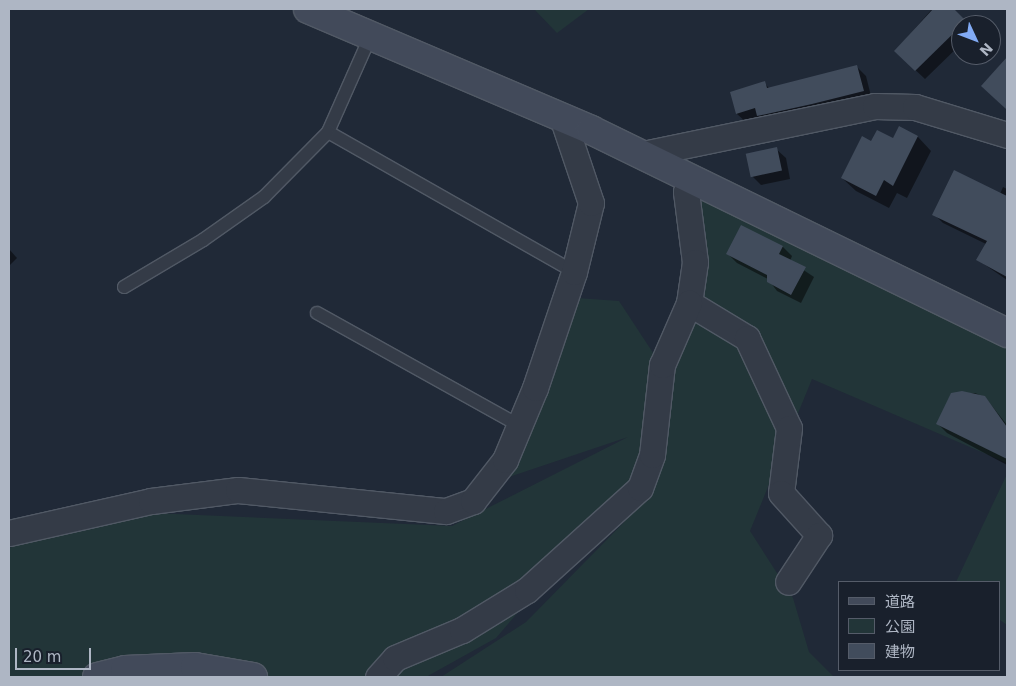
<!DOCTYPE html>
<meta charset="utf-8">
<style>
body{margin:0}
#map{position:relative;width:1016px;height:686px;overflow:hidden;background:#202937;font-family:"DejaVu Sans","Noto Sans JP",sans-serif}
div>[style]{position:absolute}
.green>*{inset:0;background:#223538}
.shadow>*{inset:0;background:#0007}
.building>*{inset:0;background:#414c5c;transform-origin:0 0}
.roads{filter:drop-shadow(1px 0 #515965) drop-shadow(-1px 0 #515965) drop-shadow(0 1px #515965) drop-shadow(0 -1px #515965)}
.lane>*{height:12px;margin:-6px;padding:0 6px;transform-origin:6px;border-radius:6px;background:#343b47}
.street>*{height:25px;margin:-12.5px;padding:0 12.5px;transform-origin:12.5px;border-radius:12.5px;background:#343b47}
.secondary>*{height:28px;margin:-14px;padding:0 14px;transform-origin:14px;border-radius:14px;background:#424a5a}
span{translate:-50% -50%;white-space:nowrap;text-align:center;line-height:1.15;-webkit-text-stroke:4.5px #19202c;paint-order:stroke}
.frame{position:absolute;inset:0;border:10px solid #aeb6c4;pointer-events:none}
.legend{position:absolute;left:838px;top:581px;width:162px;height:90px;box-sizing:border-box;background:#19202c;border:1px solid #555c69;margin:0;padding:6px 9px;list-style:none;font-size:15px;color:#aeb6c4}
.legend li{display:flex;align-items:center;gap:10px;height:25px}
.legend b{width:25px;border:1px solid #555c69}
.north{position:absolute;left:951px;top:15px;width:50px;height:50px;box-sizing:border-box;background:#19202c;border:1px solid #555c69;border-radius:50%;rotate:133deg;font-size:14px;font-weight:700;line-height:20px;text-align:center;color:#aeb6c4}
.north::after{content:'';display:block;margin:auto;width:18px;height:22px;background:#82abf5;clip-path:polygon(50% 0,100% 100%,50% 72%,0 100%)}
.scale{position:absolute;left:15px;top:648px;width:76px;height:22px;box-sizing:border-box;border:2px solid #aeb6c4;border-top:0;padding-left:6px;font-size:15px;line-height:18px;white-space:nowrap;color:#aeb6c4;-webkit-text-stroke:4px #19202c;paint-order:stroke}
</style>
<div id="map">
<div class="green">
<div style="clip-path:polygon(534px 9px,589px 9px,557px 33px)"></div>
<div style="clip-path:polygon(694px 179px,1007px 336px,1007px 463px,812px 379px,750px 531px,793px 598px,809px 652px,834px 677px,441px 677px,526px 622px,638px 508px,650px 458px,496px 638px,426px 677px,9px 677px,9px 548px,49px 535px,152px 513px,452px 526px,628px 437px,509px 477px,577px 298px,619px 301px,661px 365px,679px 312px)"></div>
<div style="clip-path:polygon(1007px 474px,1007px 625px,1000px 620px,1000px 582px,956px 582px)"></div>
</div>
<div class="shadow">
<div style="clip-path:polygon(932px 9px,952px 9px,969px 25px,961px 25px,961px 44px,925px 79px,895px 51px)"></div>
<div style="clip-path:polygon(1007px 57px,1007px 110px,983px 86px)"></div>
<div style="clip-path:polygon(857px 67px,866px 76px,872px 100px,747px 123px,737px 114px,731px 93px,764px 83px,770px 89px)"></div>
<div style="clip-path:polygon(899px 128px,918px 137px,931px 151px,907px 198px,897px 193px,889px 208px,856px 191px,842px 178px,871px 142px,893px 139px)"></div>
<div style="clip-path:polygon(776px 149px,786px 158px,790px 179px,761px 185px,752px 176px)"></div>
<div style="clip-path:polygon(1003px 187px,1007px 189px,1007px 280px,978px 260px,986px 244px,943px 223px,934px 214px,1000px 194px)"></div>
<div style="clip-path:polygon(742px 227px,783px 247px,792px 256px,790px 261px,814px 277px,801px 303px,777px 291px,768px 279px,737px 263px,728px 254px)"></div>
<div style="clip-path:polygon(9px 249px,17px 258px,9px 266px)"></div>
<div style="clip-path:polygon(975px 393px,985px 397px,1007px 425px,1007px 465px,947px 433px,938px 424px,951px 395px)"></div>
</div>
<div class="building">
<div style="clip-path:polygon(933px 9px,954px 9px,966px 21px,915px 71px,894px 51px)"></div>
<div style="clip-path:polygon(1007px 57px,1007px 110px,981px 86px)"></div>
<div style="clip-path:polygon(857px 65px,864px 91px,812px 104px,757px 116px,755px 108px,736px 114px,730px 92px,765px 81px,767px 88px)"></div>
<div style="clip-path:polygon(899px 126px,918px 136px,893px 186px,884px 180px,876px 196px,841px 178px,862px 136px,871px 141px,877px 130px,893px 138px)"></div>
<div style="left:777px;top:147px;width:24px;height:32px;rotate:78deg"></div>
<div style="clip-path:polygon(954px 170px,1007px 196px,1007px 277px,976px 260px,987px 241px,932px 215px)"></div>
<div style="clip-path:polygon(741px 225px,783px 246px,779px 254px,806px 267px,791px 295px,767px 282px,767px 275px,726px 254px)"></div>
<div style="clip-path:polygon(962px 391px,985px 396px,1007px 427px,1007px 459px,936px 424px,951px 393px)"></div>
</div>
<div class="roads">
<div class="lane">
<div style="left:371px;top:35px;width:106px;rotate:113.9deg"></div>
<div style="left:328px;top:132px;width:283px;rotate:29.6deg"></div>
<div style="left:124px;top:287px;width:92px;rotate:-30.7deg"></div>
<div style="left:203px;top:240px;width:75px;rotate:-35.2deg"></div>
<div style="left:264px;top:197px;width:91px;rotate:-45.4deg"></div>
<div style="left:317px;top:313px;width:230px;rotate:29.1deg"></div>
</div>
<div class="street">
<div style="left:643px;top:154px;width:237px;rotate:-11.7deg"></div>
<div style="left:875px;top:106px;width:40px;rotate:1.4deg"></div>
<div style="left:915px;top:107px;width:96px;rotate:16.9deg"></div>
<div style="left:694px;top:179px;width:15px;rotate:122deg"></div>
<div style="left:686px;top:192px;width:71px;rotate:82.7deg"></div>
<div style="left:695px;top:262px;width:41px;rotate:98.3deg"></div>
<div style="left:689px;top:303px;width:68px;rotate:31.1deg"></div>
<div style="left:747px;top:338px;width:99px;rotate:65deg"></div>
<div style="left:789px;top:428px;width:65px;rotate:97deg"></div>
<div style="left:781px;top:493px;width:57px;rotate:47.9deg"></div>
<div style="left:819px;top:535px;width:56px;rotate:123.4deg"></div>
<div style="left:9px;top:533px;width:146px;rotate:-12.7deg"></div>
<div style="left:151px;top:501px;width:88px;rotate:-7.2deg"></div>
<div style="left:238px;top:490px;width:209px;rotate:5.8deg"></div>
<div style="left:446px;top:511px;width:29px;rotate:-20deg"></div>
<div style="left:473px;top:501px;width:52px;rotate:-52deg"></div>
<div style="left:505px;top:460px;width:78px;rotate:-67.4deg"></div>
<div style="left:535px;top:388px;width:122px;rotate:-71.4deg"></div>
<div style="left:574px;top:272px;width:71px;rotate:-76.2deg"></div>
<div style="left:591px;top:203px;width:91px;rotate:-108.6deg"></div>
<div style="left:378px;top:677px;width:25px;rotate:-48deg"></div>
<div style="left:395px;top:658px;width:73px;rotate:-22.7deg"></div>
<div style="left:462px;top:630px;width:76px;rotate:-31.6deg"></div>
<div style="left:527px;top:590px;width:152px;rotate:-42.1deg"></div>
<div style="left:640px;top:488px;width:35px;rotate:-70deg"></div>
<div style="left:652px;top:455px;width:91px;rotate:-83.7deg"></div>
<div style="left:662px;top:365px;width:68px;rotate:-66.5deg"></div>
</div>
<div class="secondary">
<div style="left:308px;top:9px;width:308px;rotate:23.1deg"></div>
<div style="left:591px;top:130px;width:463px;rotate:26deg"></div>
<div style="left:97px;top:677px;width:29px;rotate:-14deg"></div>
<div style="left:125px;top:670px;width:70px;rotate:-2.5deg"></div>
<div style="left:195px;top:667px;width:59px;rotate:9.8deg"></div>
</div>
</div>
<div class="frame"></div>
<ul class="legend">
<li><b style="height:6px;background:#424a5a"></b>道路</li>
<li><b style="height:14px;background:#223538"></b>公園</li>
<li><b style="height:14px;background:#414c5c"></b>建物</li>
</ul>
<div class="north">N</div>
<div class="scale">20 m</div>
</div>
